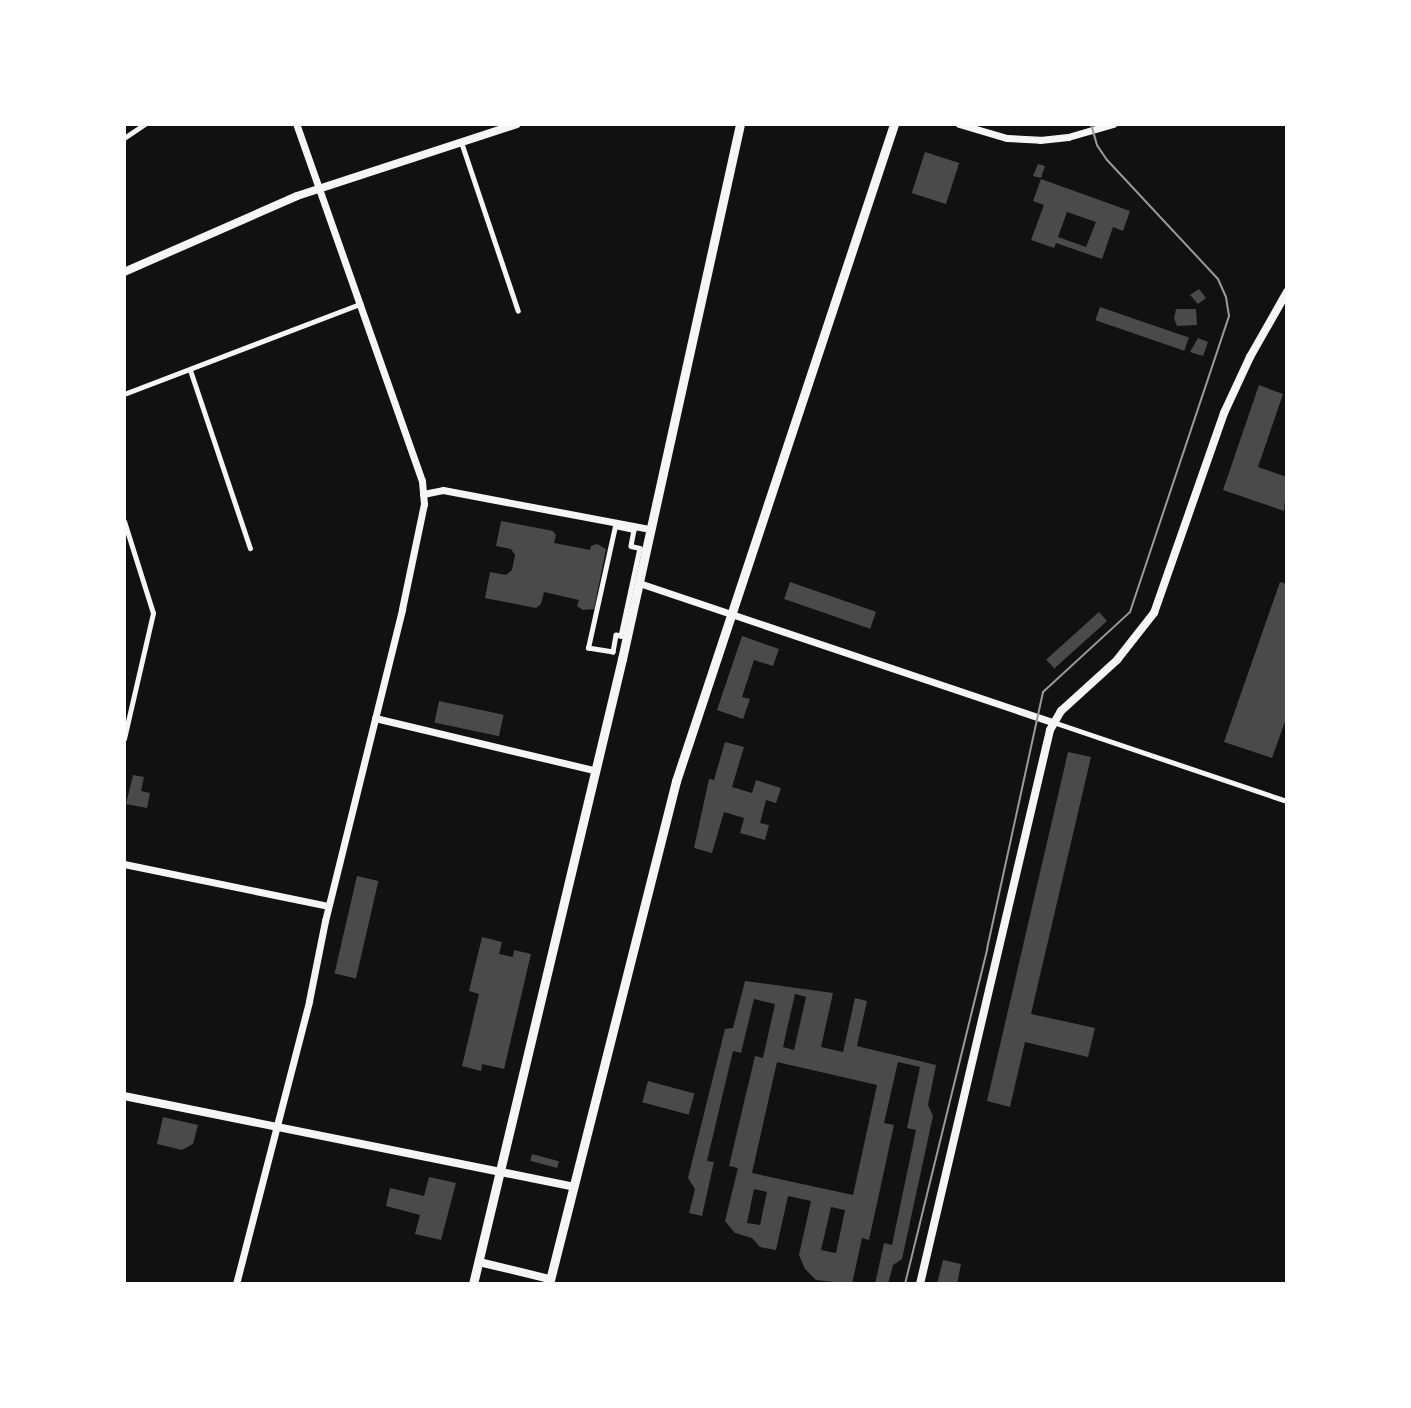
<!DOCTYPE html>
<html>
<head>
<meta charset="utf-8">
<style>
  body { margin:0 }
  #map { position:relative; width:1411px; height:1408px; overflow:hidden; background:#111; font-family:"Open Sans",sans-serif }
  div>[style] { position:absolute }
  .building>* { inset:0; background:#4a4a4a; transform-origin:0 0 }
  .pedestrian>* { height:4.5px; margin:-2.25px; padding:0 2.25px; transform-origin:2.25px; border-radius:2.25px; background:#f5f5f5 }
  .minor>* { height:5px; margin:-2.5px; padding:0 2.5px; transform-origin:2.5px; border-radius:2.5px; background:#f5f5f5 }
  .tertiary>* { height:7px; margin:-3.5px; padding:0 3.5px; transform-origin:3.5px; border-radius:3.5px; background:#f5f5f5 }
  .secondary>* { height:8px; margin:-4px; padding:0 4px; transform-origin:4px; border-radius:4px; background:#f5f5f5 }
  .primary>* { height:9px; margin:-4.5px; padding:0 4.5px; transform-origin:4.5px; border-radius:4.5px; background:#f5f5f5 }
  .tram>* { height:2px; margin:-1px; padding:0 1px; transform-origin:1px; border-radius:1px; background:#9a9a9a }
  span { translate:-50% -50%; white-space:nowrap; text-align:center; line-height:1.15; -webkit-text-stroke:7px #fff; paint-order:stroke }
  .frame { position:absolute; inset:0; border:126px solid #fff; pointer-events:none }
</style>
</head>
<body>
<div id="map">
  <div class="building">
    <i style="left:925px;top:152px;width:36px;height:43px;rotate:18deg"></i>
    <i style="clip-path:polygon(1038px 164px,1045px 166px,1041px 178px,1033px 176px)"></i>
    <i style="clip-path:polygon(evenodd,1041px 179px,1130px 211px,1123px 231px,1113px 227px,1102px 259px,1056px 243px,1054px 248px,1031px 240px,1044px 205px,1033px 201px,1041px 179px,1067px 212px,1096px 222px,1086px 247px,1058px 237px,1067px 212px)"></i>
    <i style="clip-path:polygon(1199px 289px,1206px 298px,1198px 304px,1190px 295px)"></i>
    <i style="left:1100px;top:307px;width:94px;height:14px;rotate:19deg"></i>
    <i style="clip-path:polygon(1176px 309px,1196px 309px,1197px 325px,1177px 326px,1174px 318px)"></i>
    <i style="clip-path:polygon(1198px 338px,1208px 342px,1203px 356px,1190px 352px)"></i>
    <i style="clip-path:polygon(1259px 385px,1283px 394px,1258px 467px,1287px 477px,1284px 511px,1223px 490px)"></i>
    <i style="clip-path:polygon(501px 521px,553px 531px,556px 535px,554px 543px,590px 550px,591px 546px,597px 544px,606px 549px,594px 609px,583px 610px,577px 606px,579px 600px,544px 592px,541px 604px,536px 608px,485px 598px,490px 572px,506px 575px,512px 570px,515px 555px,511px 549px,496px 546px)"></i>
    <i style="left:790px;top:582px;width:91px;height:18px;rotate:19deg"></i>
    <i style="clip-path:polygon(1280px 582px,1287px 584px,1287px 716px,1272px 758px,1224px 742px)"></i>
    <i style="left:1099px;top:612px;width:12px;height:71px;rotate:48deg"></i>
    <i style="clip-path:polygon(742px 636px,779px 649px,773px 666px,754px 660px,742px 697px,750px 699px,743px 719px,717px 710px)"></i>
    <i style="left:439px;top:701px;width:66px;height:22px;rotate:12deg"></i>
    <i style="clip-path:polygon(725px 742px,744px 747px,732px 787px,752px 793px,756px 780px,781px 788px,776px 803px,766px 800px,760px 823px,769px 825px,765px 840px,740px 833px,744px 818px,724px 812px,712px 853px,694px 848px,709px 779px,714px 780px)"></i>
    <i style="clip-path:polygon(1068px 752px,1091px 757px,1031px 1014px,1095px 1028px,1088px 1057px,1025px 1042px,1010px 1107px,987px 1101px)"></i>
    <i style="clip-path:polygon(133px 775px,144px 777px,141px 791px,150px 793px,147px 808px,126px 804px)"></i>
    <i style="left:357px;top:876px;width:22px;height:100px;rotate:13deg"></i>
    <i style="clip-path:polygon(482px 937px,502px 942px,499px 954px,513px 957px,514px 950px,531px 954px,504px 1069px,482px 1064px,481px 1071px,462px 1066px,479px 994px,469px 991px)"></i>
    <i style="clip-path:polygon(evenodd,745px 981px,833px 993px,821px 1047px,843px 1052px,855px 998px,867px 1001px,857px 1046px,936px 1065px,928px 1105px,933px 1116px,902px 1259px,893px 1265px,888px 1284px,875px 1284px,884px 1243px,892px 1245px,916px 1130px,907px 1128px,920px 1067px,898px 1062px,884px 1123px,894px 1125px,869px 1240px,862px 1238px,852px 1284px,816px 1280px,805px 1269px,799px 1255px,811px 1201px,788px 1196px,776px 1250px,760px 1247px,752px 1238px,735px 1233px,725px 1221px,738px 1168px,729px 1166px,755px 1056px,763px 1058px,775px 1004px,754px 999px,741px 1053px,733px 1051px,707px 1161px,714px 1162px,702px 1216px,689px 1213px,695px 1189px,688px 1178px,725px 1029px,733px 1028px,745px 981px,795px 994px,806px 997px,794px 1050px,783px 1047px,795px 994px,745px 981px,777px 1062px,877px 1085px,853px 1195px,752px 1173px,777px 1062px,745px 981px,754px 1189px,767px 1192px,760px 1225px,747px 1223px,754px 1189px,745px 981px,831px 1207px,845px 1210px,836px 1253px,821px 1250px,831px 1207px)"></i>
    <i style="left:648px;top:1081px;width:48px;height:22px;rotate:15deg"></i>
    <i style="clip-path:polygon(163px 1117px,198px 1125px,193px 1144px,182px 1150px,157px 1144px)"></i>
    <i style="left:532px;top:1154px;width:28px;height:7px;rotate:15deg"></i>
    <i style="clip-path:polygon(429px 1177px,456px 1183px,441px 1240px,415px 1234px,420px 1215px,386px 1206px,390px 1188px,424px 1196px)"></i>
    <i style="clip-path:polygon(943px 1260px,961px 1264px,957px 1284px,937px 1284px)"></i>
  </div>
  <div class="pedestrian">
    <i style="left:615px;top:526px;width:19px;rotate:12deg"></i>
    <i style="left:634px;top:530px;width:16px;rotate:101deg"></i>
    <i style="left:631px;top:546px;width:9px;rotate:13deg"></i>
    <i style="left:640px;top:548px;width:90px;rotate:102.2deg"></i>
    <i style="left:621px;top:636px;width:5px;rotate:-169deg"></i>
    <i style="left:616px;top:635px;width:17px;rotate:100deg"></i>
    <i style="left:613px;top:652px;width:25px;rotate:-171deg"></i>
    <i style="left:588px;top:648px;width:125px;rotate:-77.5deg"></i>
  </div>
  <div class="minor">
    <i style="left:124px;top:138px;width:25px;rotate:-34deg"></i>
    <i style="left:461px;top:142px;width:178px;rotate:71.4deg"></i>
    <i style="left:190px;top:370px;width:188px;rotate:71.4deg"></i>
    <i style="left:124px;top:394px;width:253px;rotate:-20.9deg"></i>
    <i style="left:124px;top:521px;width:96px;rotate:72.5deg"></i>
    <i style="left:153px;top:613px;width:129px;rotate:103deg"></i>
    <i style="left:1053px;top:722px;width:247px;rotate:18.7deg"></i>
  </div>
  <div class="tertiary">
    <i style="left:959px;top:124px;width:50px;rotate:16.3deg"></i>
    <i style="left:1007px;top:138px;width:33px;rotate:3deg"></i>
    <i style="left:1040px;top:140px;width:28px;rotate:-6deg"></i>
    <i style="left:1068px;top:137px;width:47px;rotate:-16.1deg"></i>
    <i style="left:423px;top:494px;width:20px;rotate:-11deg"></i>
    <i style="left:443px;top:490px;width:211px;rotate:10.7deg"></i>
    <i style="left:639px;top:583px;width:437px;rotate:18.6deg"></i>
    <i style="left:375px;top:718px;width:225px;rotate:13.4deg"></i>
    <i style="left:124px;top:864px;width:208px;rotate:11.6deg"></i>
    <i style="left:236px;top:1284px;width:292px;rotate:-75.5deg"></i>
    <i style="left:309px;top:1001px;width:82px;rotate:-78.7deg"></i>
    <i style="left:325px;top:921px;width:321px;rotate:-76.1deg"></i>
    <i style="left:402px;top:609px;width:107px;rotate:-78.2deg"></i>
    <i style="left:424px;top:504px;width:23px;rotate:-95deg"></i>
    <i style="left:422px;top:481px;width:379px;rotate:-109.4deg"></i>
  </div>
  <div class="secondary">
    <i style="left:124px;top:272px;width:189px;rotate:-23.7deg"></i>
    <i style="left:297px;top:196px;width:231px;rotate:-18.1deg"></i>
    <i style="left:124px;top:1096px;width:457px;rotate:11.4deg"></i>
    <i style="left:479px;top:1262px;width:73px;rotate:13.5deg"></i>
    <i style="left:920px;top:1284px;width:569px;rotate:-76.79deg"></i>
    <i style="left:1050px;top:730px;width:22px;rotate:-60deg"></i>
    <i style="left:1061px;top:711px;width:76px;rotate:-42.3deg"></i>
    <i style="left:1117px;top:660px;width:60px;rotate:-51.8deg"></i>
    <i style="left:1154px;top:613px;width:212px;rotate:-70.7deg"></i>
    <i style="left:1224px;top:413px;width:62px;rotate:-65.1deg"></i>
    <i style="left:1250px;top:357px;width:75px;rotate:-60.4deg"></i>
  </div>
  <div class="primary">
    <i style="left:473px;top:1284px;width:643px;rotate:-76.59deg"></i>
    <i style="left:622px;top:659px;width:548px;rotate:-77.56deg"></i>
    <i style="left:549px;top:1284px;width:519px;rotate:-75.83deg"></i>
    <i style="left:676px;top:781px;width:692px;rotate:-71.64deg"></i>
  </div>
  <div class="tram">
    <i style="left:905px;top:1284px;width:345px;rotate:-76.2deg"></i>
    <i style="left:987px;top:949px;width:263px;rotate:-77.7deg"></i>
    <i style="left:1043px;top:692px;width:118px;rotate:-42.6deg"></i>
    <i style="left:1130px;top:612px;width:312px;rotate:-71.5deg"></i>
    <i style="left:1229px;top:316px;width:19px;rotate:-99deg"></i>
    <i style="left:1226px;top:297px;width:20px;rotate:-114deg"></i>
    <i style="left:1218px;top:279px;width:163px;rotate:-133deg"></i>
    <i style="left:1107px;top:160px;width:18px;rotate:-124deg"></i>
    <i style="left:1097px;top:145px;width:22px;rotate:-106deg"></i>
  </div>
  <div class="frame"></div>
</div>
</body>
</html>
